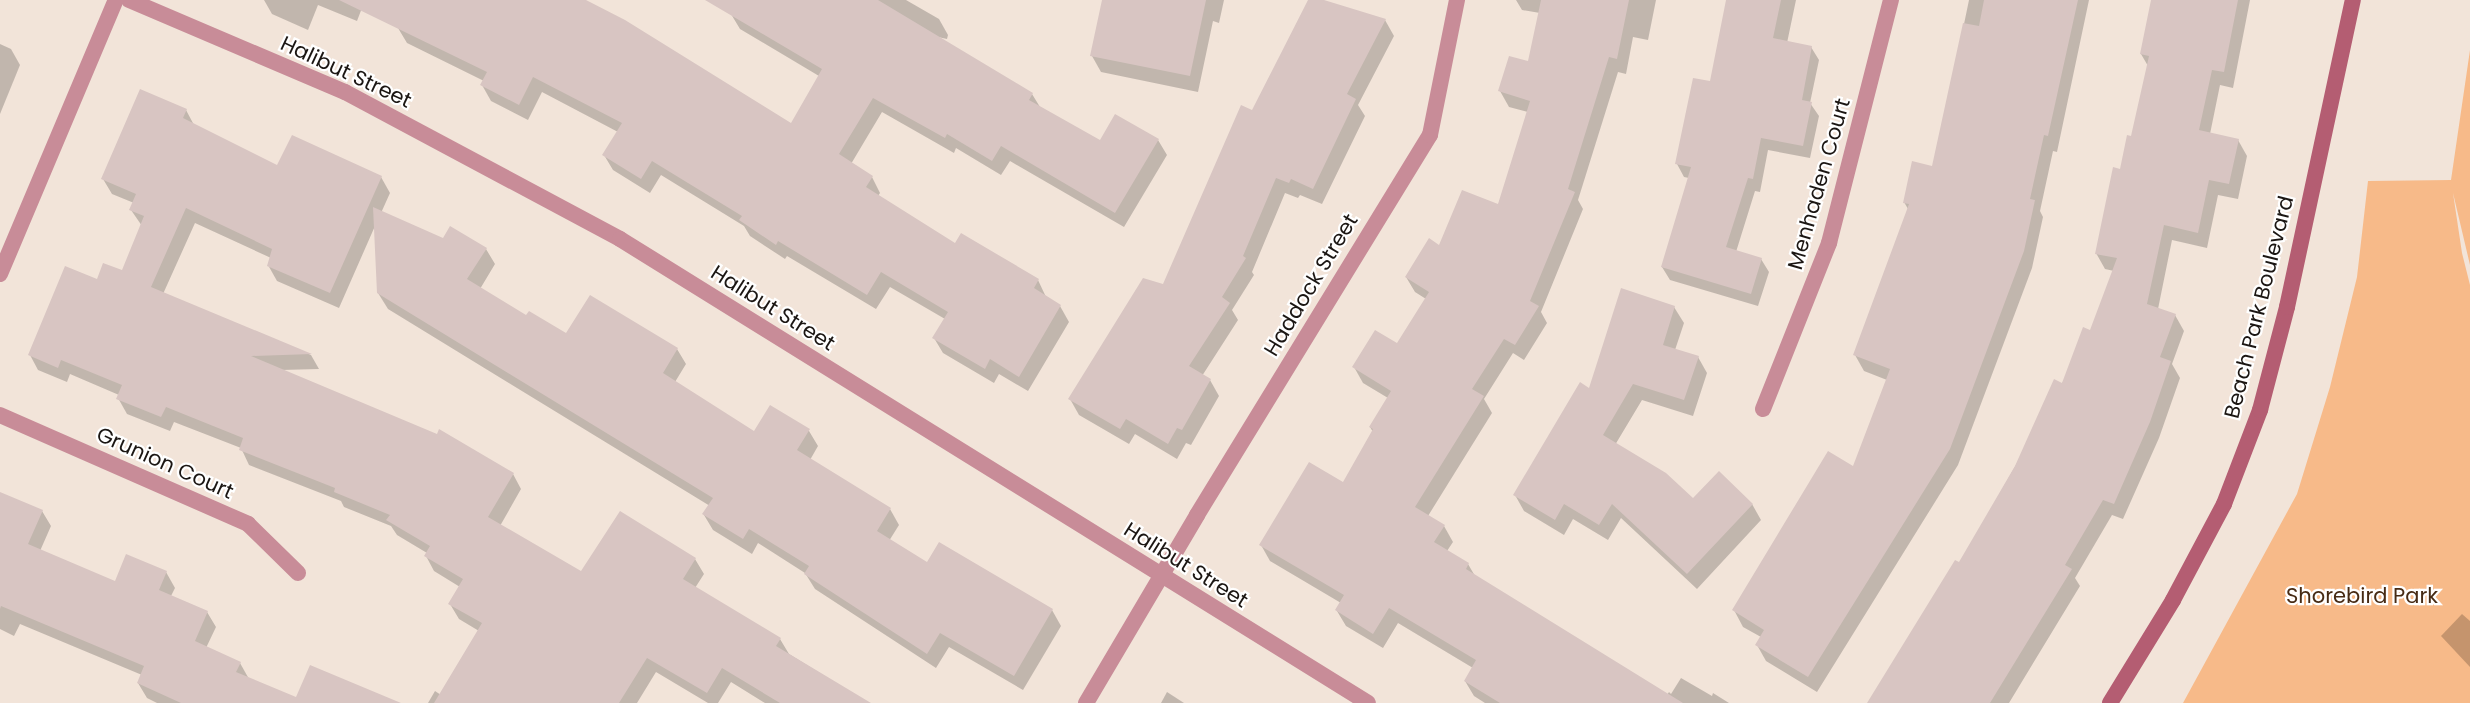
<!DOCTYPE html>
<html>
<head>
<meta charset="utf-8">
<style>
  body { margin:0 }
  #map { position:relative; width:2470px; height:703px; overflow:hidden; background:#f2e4d9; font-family:Poppins,sans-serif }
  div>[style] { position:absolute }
  .green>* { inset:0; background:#f7ba89 }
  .shadow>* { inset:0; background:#0003 }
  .building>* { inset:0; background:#d8c5c2 }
  .minor>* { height:16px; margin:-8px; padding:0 8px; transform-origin:8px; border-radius:8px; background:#c88c98 }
  .secondary>* { height:16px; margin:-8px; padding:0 8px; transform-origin:8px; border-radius:8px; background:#b45d72 }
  span { translate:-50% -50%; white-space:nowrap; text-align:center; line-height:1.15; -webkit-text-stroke:4.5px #fff; paint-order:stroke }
  .street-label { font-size:21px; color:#1b1613 }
  .park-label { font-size:21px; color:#472b14 }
</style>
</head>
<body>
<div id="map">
  <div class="green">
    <i style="clip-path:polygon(2470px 50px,2470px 265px,2453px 193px,2462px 253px,2470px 285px,2470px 703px,2183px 703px,2297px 494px,2330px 387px,2357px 277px,2368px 181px,2451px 180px)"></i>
  </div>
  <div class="shadow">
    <i style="clip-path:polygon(264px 0,365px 0,357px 21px,318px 5px,308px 30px,272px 14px)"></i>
    <i style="clip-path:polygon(412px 0,583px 0,792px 125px,819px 76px,740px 29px,731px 14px,739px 0,906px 0,939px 19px,948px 35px,947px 39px,938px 37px,1032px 94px,1040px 107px,1100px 142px,1158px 140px,1167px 155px,1124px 227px,1010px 161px,1001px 175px,956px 148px,954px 153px,882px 112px,851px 164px,872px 177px,880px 193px,878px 196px,956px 246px,1038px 280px,1046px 297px,1060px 306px,1069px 322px,1028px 391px,999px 374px,994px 383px,943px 353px,934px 338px,945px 319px,890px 287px,876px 309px,787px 256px,785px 259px,750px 236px,744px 226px,661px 175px,650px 193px,613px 170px,604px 155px,618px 132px,542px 92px,528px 120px,491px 101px,482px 85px,484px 81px,407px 43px,398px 28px)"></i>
    <i style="clip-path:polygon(1104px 0,1224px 0,1219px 23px,1213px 21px,1198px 92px,1101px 72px,1092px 56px)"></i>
    <i style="clip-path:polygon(1309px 0,1319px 0,1385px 20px,1394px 36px,1358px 105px,1365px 116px,1322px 204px,1300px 195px,1298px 198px,1285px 193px,1252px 272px,1254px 275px,1232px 310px,1238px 320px,1202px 376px,1210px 380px,1219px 396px,1191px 445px,1186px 443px,1177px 459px,1135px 434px,1129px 444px,1079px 415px,1070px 399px,1164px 286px)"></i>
    <i style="clip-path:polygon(1516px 0,1656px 0,1648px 40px,1633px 37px,1626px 74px,1618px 72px,1578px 200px,1583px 209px,1541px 312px,1547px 323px,1524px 360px,1513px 353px,1484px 399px,1492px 413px,1428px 516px,1444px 526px,1453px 542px,1447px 551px,1468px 564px,1475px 576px,1667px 695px,1669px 692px,1671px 694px,1681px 678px,1712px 696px,1713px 693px,1729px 703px,1485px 703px,1474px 696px,1465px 681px,1473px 668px,1398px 623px,1383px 648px,1346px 626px,1337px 611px,1341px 603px,1270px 561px,1261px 545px,1344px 484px,1373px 432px,1370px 427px,1388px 398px,1363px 383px,1354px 367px,1398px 345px,1426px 299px,1415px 292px,1406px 277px,1440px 247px,1498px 206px,1528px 112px,1509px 107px,1500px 91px,1529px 63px,1540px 13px,1522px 10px)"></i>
    <i style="clip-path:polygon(1728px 0,1796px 0,1787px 43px,1811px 47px,1819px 60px,1810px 103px,1819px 116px,1810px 158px,1768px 150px,1760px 192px,1755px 191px,1736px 252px,1761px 259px,1769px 272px,1758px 306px,1670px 280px,1662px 267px,1689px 178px,1684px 177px,1677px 164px,1711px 83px)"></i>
    <i style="clip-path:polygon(1969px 0,2089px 0,2057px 152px,2053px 151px,2040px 211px,2043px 217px,2032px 268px,1958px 465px,1817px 692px,1766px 661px,1757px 645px,1761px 637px,1743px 627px,1734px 610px,1854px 469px,1887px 380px,1864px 371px,1855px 355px,1908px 209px,1904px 202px,1934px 168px)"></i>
    <i style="clip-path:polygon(2153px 0,2250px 0,2233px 88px,2220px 85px,2210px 134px,2238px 140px,2247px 156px,2238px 199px,2218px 195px,2207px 248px,2172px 240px,2158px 309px,2175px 315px,2184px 331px,2172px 364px,2180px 378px,2159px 438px,2123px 519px,2112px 515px,2075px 578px,2080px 586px,2009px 703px,1869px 703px,1960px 564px,2091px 332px,2114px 271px,2105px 269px,2096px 253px,2133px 138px,2148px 66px,2141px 54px)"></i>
    <i style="clip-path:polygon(0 44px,11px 49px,20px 65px,0 114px)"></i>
    <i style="clip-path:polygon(186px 110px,194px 125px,278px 167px,381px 177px,390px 193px,381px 213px,443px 240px,486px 249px,495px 264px,480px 289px,527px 317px,567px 335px,677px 349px,686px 364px,675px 382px,754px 433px,809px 431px,818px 446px,810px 460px,890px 509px,899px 525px,889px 541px,927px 564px,1052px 610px,1061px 626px,1023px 690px,949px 647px,936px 668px,815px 589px,805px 573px,758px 543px,752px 554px,713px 530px,704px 515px,710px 506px,388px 309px,378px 293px,375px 226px,339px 308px,277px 281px,268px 265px,271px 258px,195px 223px,163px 294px,311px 355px,319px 369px,281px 370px,513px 474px,521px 489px,500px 526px,581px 573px,695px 559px,704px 574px,695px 588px,780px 639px,789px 654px,868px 703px,765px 703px,731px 682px,718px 703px,708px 703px,656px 672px,637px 703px,428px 703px,435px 691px,441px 695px,479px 631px,459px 619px,450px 604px,460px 587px,434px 571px,426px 556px,427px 553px,397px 535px,391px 526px,344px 507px,341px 501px,249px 465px,241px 448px,174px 422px,170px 431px,127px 414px,118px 398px,119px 395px,70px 374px,67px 382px,38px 370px,30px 355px,97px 281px,122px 272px,142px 226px,131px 210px,134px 203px,112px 194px,103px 179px)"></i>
    <i style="clip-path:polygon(1674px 307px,1684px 323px,1675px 350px,1698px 357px,1707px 373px,1693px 416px,1642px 400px,1615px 445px,1693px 500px,1752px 504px,1761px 520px,1697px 589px,1621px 518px,1608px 540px,1573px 519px,1564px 535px,1524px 511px,1515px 495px,1590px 390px)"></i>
    <i style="clip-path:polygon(0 497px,42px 511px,51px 526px,40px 551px,116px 583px,166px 572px,175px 588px,171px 596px,207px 612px,216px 627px,206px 648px,240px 663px,249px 679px,297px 699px,395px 703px,157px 703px,147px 698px,138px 683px,142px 675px,20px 624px,14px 636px,0 629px)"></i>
    <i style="clip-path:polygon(2462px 614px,2470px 621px,2470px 667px,2441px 636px)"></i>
    <i style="clip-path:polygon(1167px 692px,1184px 703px,1161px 703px)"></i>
  </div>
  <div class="building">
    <i style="clip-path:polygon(339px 0,586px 0,625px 20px,791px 123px,822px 69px,705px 0,878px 0,1033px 93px,1029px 100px,1100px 140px,1115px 114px,1159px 139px,1115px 213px,1001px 146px,992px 161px,947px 134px,945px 138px,873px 98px,839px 154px,873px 176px,866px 187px,955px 243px,961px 233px,1039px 279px,1034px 288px,1061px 305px,1019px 377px,990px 359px,985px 369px,932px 338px,948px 312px,881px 272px,867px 295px,778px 241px,776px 245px,739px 220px,742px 216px,652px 161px,641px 179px,602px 155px,622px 123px,533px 77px,519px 105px,480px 85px,487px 72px)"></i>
    <i style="clip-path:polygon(1102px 0,1206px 0,1190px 76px,1090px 56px)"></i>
    <i style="clip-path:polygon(1308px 0,1324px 0,1386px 19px,1347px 94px,1356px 99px,1313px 189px,1291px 179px,1289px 183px,1276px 178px,1243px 256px,1246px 258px,1222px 297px,1230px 303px,1189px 366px,1211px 379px,1182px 430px,1177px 428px,1168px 444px,1126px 419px,1120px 429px,1068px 399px,1143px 278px,1163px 284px,1241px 105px,1252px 110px)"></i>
    <i style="clip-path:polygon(1541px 0,1629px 0,1617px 59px,1609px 57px,1568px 189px,1575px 192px,1530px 301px,1539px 306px,1515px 345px,1504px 339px,1472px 389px,1484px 396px,1415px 507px,1445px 525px,1434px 542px,1469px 563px,1466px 569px,1683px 703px,1500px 703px,1464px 681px,1476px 660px,1389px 608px,1373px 634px,1335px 610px,1344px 595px,1259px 545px,1309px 462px,1343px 482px,1373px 429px,1369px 427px,1391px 391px,1352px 367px,1375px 330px,1397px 343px,1429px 292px,1405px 277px,1429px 238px,1439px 245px,1462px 190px,1498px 204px,1530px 101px,1498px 91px,1509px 56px,1528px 61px)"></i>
    <i style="clip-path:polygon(1726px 0,1781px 0,1773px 38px,1812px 46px,1802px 100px,1812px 102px,1803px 146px,1761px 138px,1753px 179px,1748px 178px,1726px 247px,1762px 258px,1751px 294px,1661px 267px,1691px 167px,1675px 164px,1693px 78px,1710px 81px)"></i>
    <i style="clip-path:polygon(1984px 0,2078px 0,2048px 136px,2044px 135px,2030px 199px,2035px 200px,2024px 251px,1950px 449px,1808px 677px,1755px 645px,1764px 630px,1732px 610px,1828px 451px,1853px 466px,1890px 369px,1853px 355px,1909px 204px,1903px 203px,1912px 161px,1932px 166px,1963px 23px,1979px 26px)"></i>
    <i style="clip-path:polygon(2151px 0,2238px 0,2224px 72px,2212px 70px,2199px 130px,2239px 139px,2229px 184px,2209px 180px,2198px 233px,2164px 225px,2147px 304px,2176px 314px,2160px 357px,2171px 361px,2150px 422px,2114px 504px,2103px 500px,2065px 565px,2072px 569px,1990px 703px,1867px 703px,1955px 560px,1959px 562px,2015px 466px,2054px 379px,2062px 383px,2083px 327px,2090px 330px,2117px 258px,2095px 254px,2113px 167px,2120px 169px,2127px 135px,2131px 136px,2149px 56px,2140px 54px)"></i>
    <i style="clip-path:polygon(140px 89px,187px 109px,183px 118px,277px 165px,292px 135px,382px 176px,330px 293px,267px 266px,272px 249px,186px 208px,151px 287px,312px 354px,251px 356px,437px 434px,439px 429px,514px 473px,488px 517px,581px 571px,620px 511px,696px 558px,683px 579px,781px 638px,776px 646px,871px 703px,780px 703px,722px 668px,707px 693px,647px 658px,619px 703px,434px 703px,482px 623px,448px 604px,463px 579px,424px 556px,430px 546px,386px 520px,390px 515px,334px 492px,335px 488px,239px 450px,243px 438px,166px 407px,161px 417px,116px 399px,122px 385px,61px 360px,58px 368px,28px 355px,65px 266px,97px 279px,103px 263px,122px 270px,144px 216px,129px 210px,136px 194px,101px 179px)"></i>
    <i style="clip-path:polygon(373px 207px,443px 238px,450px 226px,487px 248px,467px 279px,526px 315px,529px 311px,566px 333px,590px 295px,678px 348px,663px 373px,754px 431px,770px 405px,810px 429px,797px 450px,891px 508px,877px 531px,927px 562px,939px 542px,1053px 609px,1014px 676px,940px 633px,927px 654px,804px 574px,809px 566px,749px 529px,743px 539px,702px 514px,713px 498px,377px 293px)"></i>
    <i style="clip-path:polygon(1621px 288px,1675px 306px,1663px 345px,1699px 356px,1684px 400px,1633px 384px,1603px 435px,1666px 473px,1693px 498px,1719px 471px,1753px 504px,1687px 574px,1612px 504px,1599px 525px,1564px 504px,1555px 520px,1513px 495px,1580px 382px,1589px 388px)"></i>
    <i style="clip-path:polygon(0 492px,43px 510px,28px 544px,115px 581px,126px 554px,167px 571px,159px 590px,208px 611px,195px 641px,241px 662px,236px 672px,296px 697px,310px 665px,401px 703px,181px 703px,137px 683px,144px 666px,1px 606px,0 609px)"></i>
  </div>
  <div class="minor">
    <i style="left:129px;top:0;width:235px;rotate:23.1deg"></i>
    <i style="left:345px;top:92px;width:312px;rotate:28.1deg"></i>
    <i style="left:620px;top:239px;width:880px;rotate:31.81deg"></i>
    <i style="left:0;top:274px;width:298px;rotate:-67.1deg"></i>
    <i style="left:1763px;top:409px;width:179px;rotate:-68.3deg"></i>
    <i style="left:1829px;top:243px;width:251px;rotate:-75.7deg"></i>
    <i style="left:0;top:415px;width:271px;rotate:23.7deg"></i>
    <i style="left:248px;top:524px;width:70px;rotate:44.4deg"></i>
    <i style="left:1086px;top:703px;width:218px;rotate:-59.4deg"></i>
    <i style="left:1197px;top:515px;width:446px;rotate:-58.5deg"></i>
    <i style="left:1430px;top:135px;width:138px;rotate:-78.7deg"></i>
  </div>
  <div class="secondary">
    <i style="left:2110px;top:703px;width:121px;rotate:-58.5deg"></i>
    <i style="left:2173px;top:600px;width:109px;rotate:-62deg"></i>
    <i style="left:2224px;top:504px;width:101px;rotate:-69deg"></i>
    <i style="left:2260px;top:410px;width:106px;rotate:-75.3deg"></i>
    <i style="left:2287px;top:307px;width:314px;rotate:-77.9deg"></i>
  </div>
  <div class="street-label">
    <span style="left:346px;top:72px;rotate:25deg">Halibut Street</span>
    <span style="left:1819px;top:184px;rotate:-74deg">Menhaden Court</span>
    <span style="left:1311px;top:285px;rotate:-59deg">Haddock Street</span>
    <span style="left:2259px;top:307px;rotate:-76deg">Beach Park Boulevard</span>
    <span style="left:773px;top:308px;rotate:32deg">Halibut Street</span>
    <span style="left:165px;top:463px;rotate:24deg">Grunion Court</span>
    <span style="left:1186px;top:565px;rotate:32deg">Halibut Street</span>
  </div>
  <div class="park-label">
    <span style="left:2362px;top:596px">Shorebird Park</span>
  </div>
</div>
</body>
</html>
